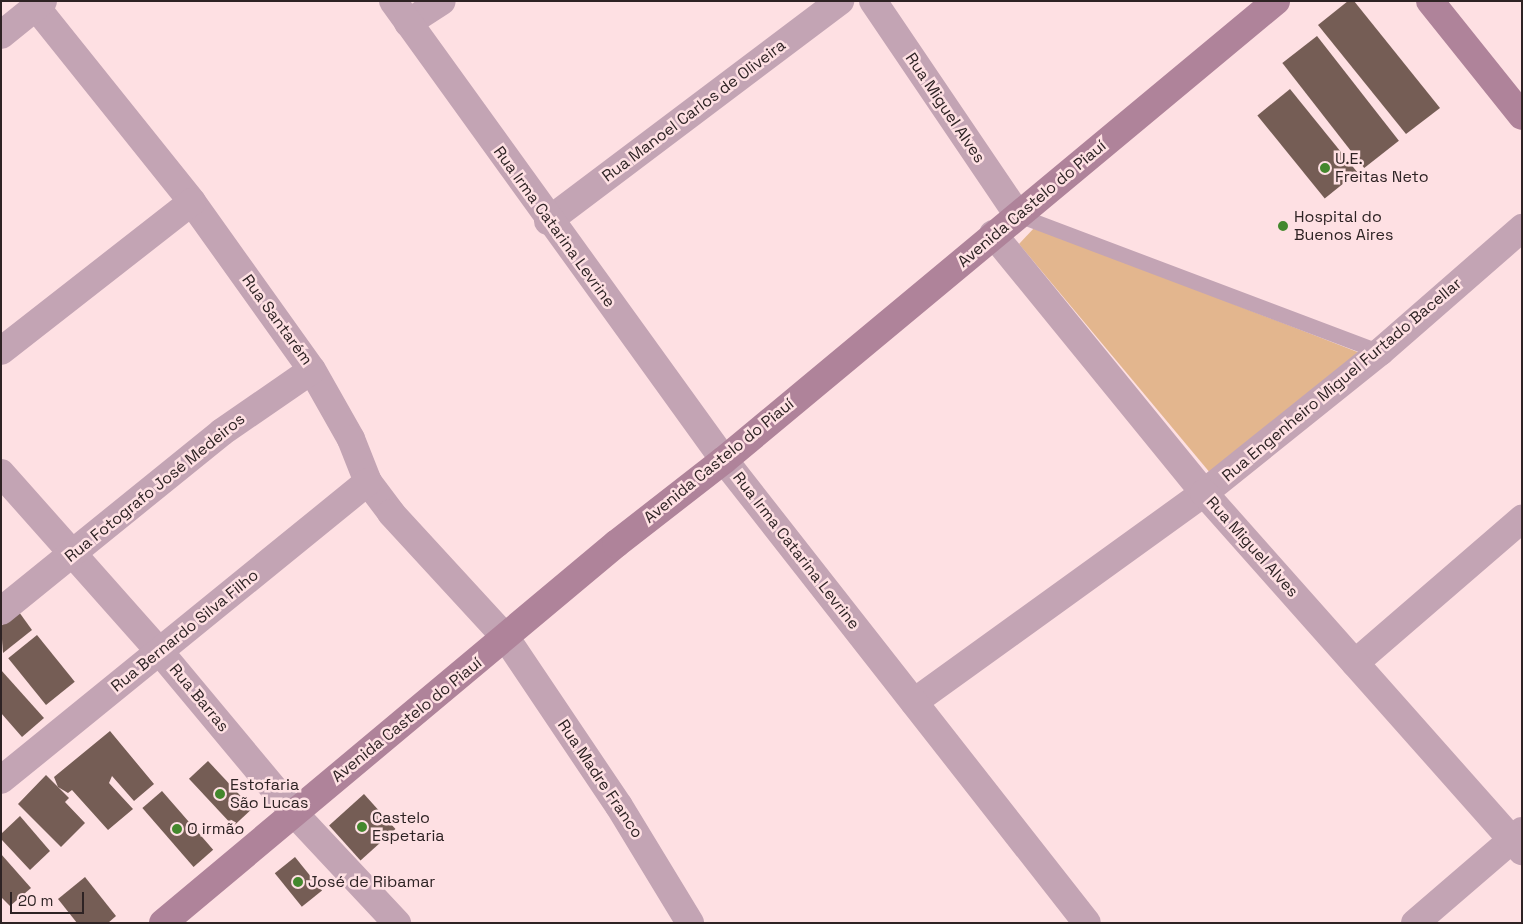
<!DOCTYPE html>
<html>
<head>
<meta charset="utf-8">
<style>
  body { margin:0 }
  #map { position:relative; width:1523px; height:924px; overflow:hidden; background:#fee0e3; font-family:"Space Grotesk",sans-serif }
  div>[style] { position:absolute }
  .green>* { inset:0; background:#e3b68e }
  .building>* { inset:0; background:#755d55; transform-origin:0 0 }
  .service>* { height:15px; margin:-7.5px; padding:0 7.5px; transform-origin:7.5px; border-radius:7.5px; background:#c3a4b4 }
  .minor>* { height:28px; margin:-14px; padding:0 14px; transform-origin:14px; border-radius:14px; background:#c3a4b4 }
  .tertiary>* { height:28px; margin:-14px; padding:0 14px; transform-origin:14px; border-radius:14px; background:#c3a4b4 }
  .secondary>* { height:28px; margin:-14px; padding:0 14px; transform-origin:14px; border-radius:14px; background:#af839a }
  .dots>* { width:14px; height:14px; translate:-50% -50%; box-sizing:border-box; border:2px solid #fee0e3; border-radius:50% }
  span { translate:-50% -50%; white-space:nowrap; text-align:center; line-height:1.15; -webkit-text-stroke:5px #fee0e3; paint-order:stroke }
  .street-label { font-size:16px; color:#2e2324 }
  .poi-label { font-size:16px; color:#2e2324 }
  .left { translate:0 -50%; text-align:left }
  .frame { position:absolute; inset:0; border:2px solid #2e2324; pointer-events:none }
  .scale { position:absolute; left:10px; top:892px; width:74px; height:22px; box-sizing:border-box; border:2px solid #2e2324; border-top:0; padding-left:6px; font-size:15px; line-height:18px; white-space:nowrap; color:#2e2324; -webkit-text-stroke:4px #fee0e3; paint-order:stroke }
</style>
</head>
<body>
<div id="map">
  <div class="green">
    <i style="clip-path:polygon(1035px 227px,1360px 353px,1211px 474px,1019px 244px)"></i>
  </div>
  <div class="building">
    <i style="clip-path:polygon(1348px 1px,1354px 1px,1440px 108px,1406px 134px,1318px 25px)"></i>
    <i style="left:1317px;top:36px;width:133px;height:44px;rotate:52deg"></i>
    <i style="left:1290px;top:89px;width:107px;height:42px;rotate:51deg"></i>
    <i style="clip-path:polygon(19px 612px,32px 630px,3px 653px,1px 626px)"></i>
    <i style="left:37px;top:635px;width:60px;height:37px;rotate:51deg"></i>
    <i style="clip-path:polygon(1px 670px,44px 718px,22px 737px,1px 713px)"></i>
    <i style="clip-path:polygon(110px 731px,154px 784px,134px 801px,112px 776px,109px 783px,133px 809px,108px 830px,72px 790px,68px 793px,58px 787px,54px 777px)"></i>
    <i style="left:208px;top:761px;width:65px;height:26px;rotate:47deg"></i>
    <i style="clip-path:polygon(46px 775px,69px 798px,65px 802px,85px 823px,61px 847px,18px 804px)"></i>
    <i style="left:162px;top:791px;width:78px;height:26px;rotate:49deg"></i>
    <i style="left:364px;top:794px;width:47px;height:47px;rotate:48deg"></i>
    <i style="clip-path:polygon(20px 816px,50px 851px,30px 870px,1px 839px,1px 834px)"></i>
    <i style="clip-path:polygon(1px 854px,31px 888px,10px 906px,1px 897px)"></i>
    <i style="left:295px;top:857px;width:43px;height:26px;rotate:51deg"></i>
    <i style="clip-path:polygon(85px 877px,116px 916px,108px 923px,77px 923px,58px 899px)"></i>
  </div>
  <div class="service">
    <i style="left:1018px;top:215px;width:387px;rotate:20.7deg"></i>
  </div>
  <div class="minor">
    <i style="left:873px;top:1px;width:258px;rotate:55.9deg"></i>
    <i style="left:36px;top:7px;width:250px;rotate:51.3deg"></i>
    <i style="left:192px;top:202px;width:206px;rotate:54.5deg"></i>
    <i style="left:312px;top:370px;width:79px;rotate:60.5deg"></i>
    <i style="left:351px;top:439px;width:46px;rotate:68.4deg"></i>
    <i style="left:368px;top:482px;width:39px;rotate:53deg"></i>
    <i style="left:391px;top:513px;width:170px;rotate:47.4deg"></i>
    <i style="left:506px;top:638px;width:202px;rotate:56.1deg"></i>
    <i style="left:619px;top:806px;width:137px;rotate:58.7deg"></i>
    <i style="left:408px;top:23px;width:40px;rotate:-32.9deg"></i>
    <i style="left:1px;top:35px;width:54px;rotate:-39deg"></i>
    <i style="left:548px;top:221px;width:366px;rotate:-37deg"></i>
    <i style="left:1px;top:351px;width:242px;rotate:-38deg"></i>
    <i style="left:1px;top:473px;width:239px;rotate:48.4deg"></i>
    <i style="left:160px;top:652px;width:209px;rotate:50.2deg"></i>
    <i style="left:294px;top:813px;width:151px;rotate:46.9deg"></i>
    <i style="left:1px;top:611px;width:284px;rotate:-39deg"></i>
    <i style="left:222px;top:432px;width:109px;rotate:-34.6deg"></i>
    <i style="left:1355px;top:663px;width:221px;rotate:-40.8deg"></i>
    <i style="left:914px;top:702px;width:357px;rotate:-35.8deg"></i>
    <i style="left:1204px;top:493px;width:226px;rotate:-38.7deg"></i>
    <i style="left:1380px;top:352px;width:189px;rotate:-41.1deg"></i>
    <i style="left:1px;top:780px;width:473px;rotate:-39.1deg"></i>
    <i style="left:1415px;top:923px;width:141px;rotate:-40.7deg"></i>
  </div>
  <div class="tertiary">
    <i style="left:393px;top:1px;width:566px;rotate:54.2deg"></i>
    <i style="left:724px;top:460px;width:588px;rotate:51.9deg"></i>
    <i style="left:993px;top:234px;width:334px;rotate:50.8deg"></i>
    <i style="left:1204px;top:493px;width:479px;rotate:48.4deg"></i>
  </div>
  <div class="secondary">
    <i style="left:1430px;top:1px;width:147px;rotate:51.3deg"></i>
    <i style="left:163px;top:923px;width:591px;rotate:-39.92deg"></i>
    <i style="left:616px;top:544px;width:137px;rotate:-37.9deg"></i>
    <i style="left:724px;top:460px;width:718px;rotate:-39.74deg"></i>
  </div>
  <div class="dots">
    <i style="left:1325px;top:168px;background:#43882d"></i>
    <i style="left:1283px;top:226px;background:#43882d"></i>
    <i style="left:220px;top:794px;background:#43882d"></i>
    <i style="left:362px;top:827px;background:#43882d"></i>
    <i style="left:177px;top:829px;background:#43882d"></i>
    <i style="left:298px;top:882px;background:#43882d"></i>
  </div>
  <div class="street-label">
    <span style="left:945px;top:108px;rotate:56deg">Rua Miguel Alves</span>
    <span style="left:694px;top:111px;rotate:-37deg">Rua Manoel Carlos de Oliveira</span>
    <span style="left:1032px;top:204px;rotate:-40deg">Avenida Castelo do Piauí</span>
    <span style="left:554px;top:227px;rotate:54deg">Rua Irma Catarina Levrine</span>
    <span style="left:277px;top:320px;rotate:54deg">Rua Santarém</span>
    <span style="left:1342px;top:380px;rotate:-40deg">Rua Engenheiro Miguel Furtado Bacellar</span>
    <span style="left:719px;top:461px;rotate:-39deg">Avenida Castelo do Piauí</span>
    <span style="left:155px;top:488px;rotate:-39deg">Rua Fotografo José Medeiros</span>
    <span style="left:1252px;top:547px;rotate:48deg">Rua Miguel Alves</span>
    <span style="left:796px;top:551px;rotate:52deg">Rua Irma Catarina Levrine</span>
    <span style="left:185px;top:631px;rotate:-39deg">Rua Bernardo Silva Filho</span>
    <span style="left:199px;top:698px;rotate:50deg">Rua Barras</span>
    <span style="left:407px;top:720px;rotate:-39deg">Avenida Castelo do Piauí</span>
    <span style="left:600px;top:779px;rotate:56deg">Rua Madre Franco</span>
  </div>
  <div class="poi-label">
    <span class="left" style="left:1335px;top:168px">U.E.<br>Freitas Neto</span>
    <span class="left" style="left:1294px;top:226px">Hospital do<br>Buenos Aires</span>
    <span class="left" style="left:230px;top:794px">Estofaria<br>São Lucas</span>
    <span class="left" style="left:372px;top:827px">Castelo<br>Espetaria</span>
    <span class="left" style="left:187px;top:829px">O irmão</span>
    <span class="left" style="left:308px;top:882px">José de Ribamar</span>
  </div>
  <div class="frame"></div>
  <div class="scale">20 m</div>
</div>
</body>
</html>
